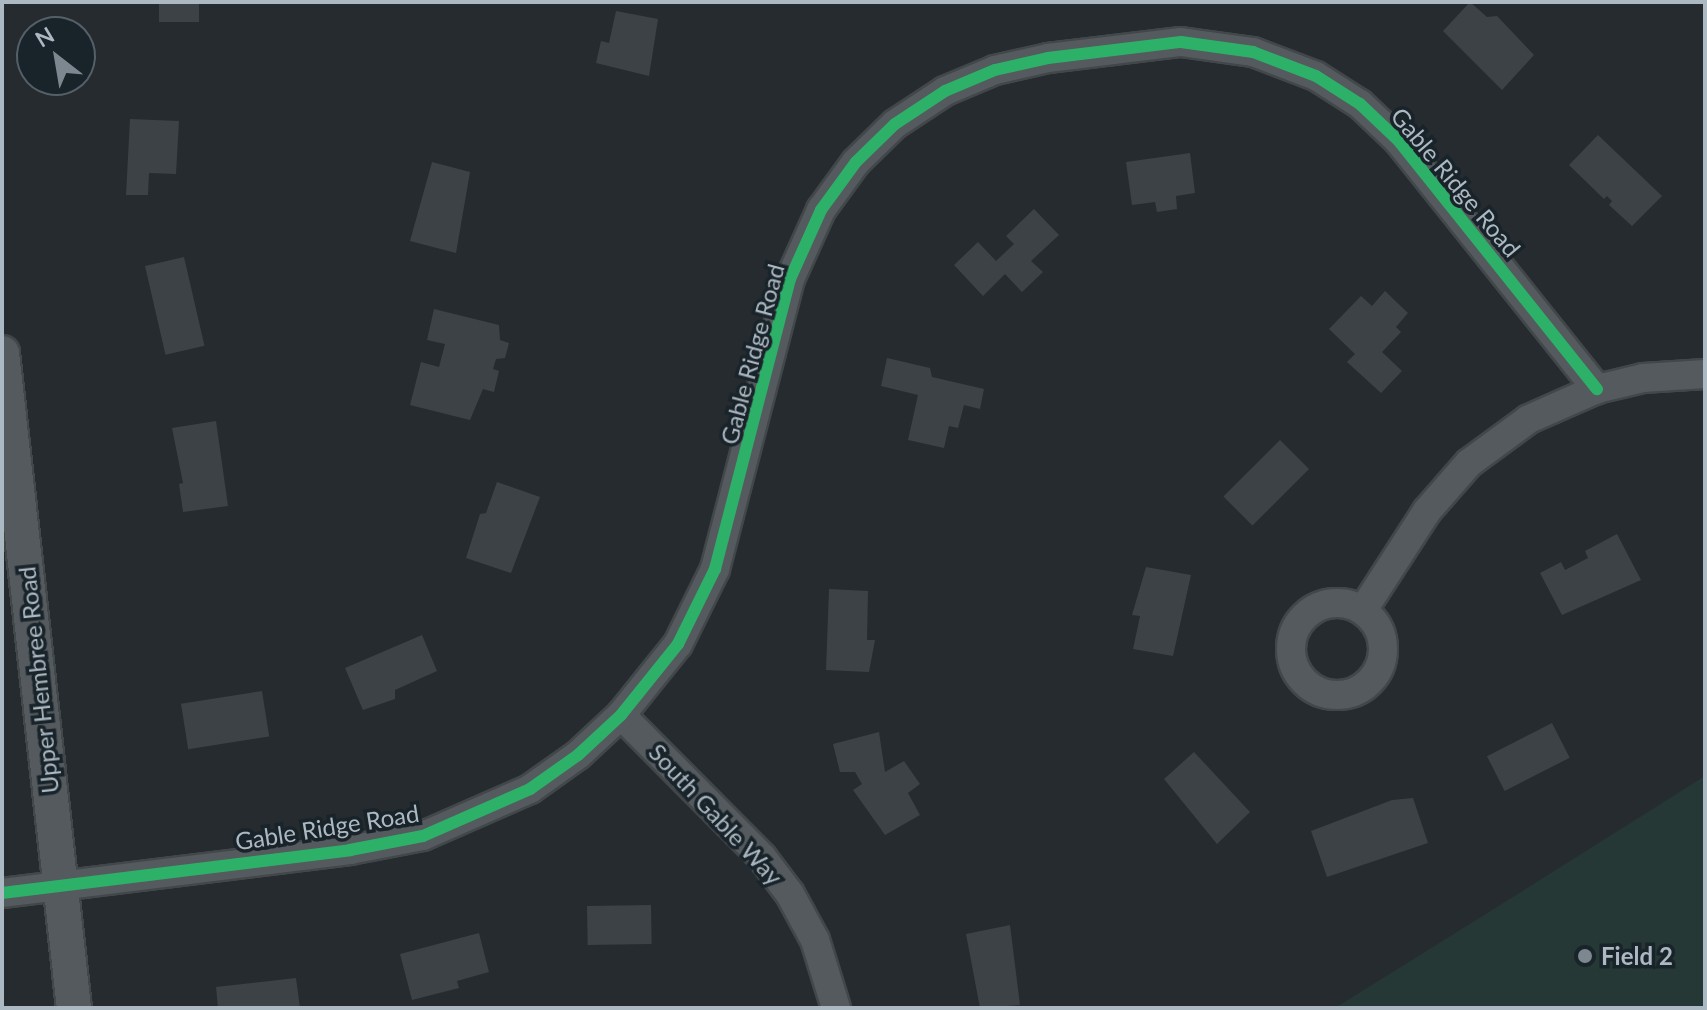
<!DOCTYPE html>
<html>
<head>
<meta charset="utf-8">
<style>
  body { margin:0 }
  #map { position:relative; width:1707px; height:1010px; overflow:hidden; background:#252b2f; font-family:Lato,sans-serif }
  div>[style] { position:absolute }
  .green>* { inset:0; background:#253835 }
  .building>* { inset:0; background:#3d4246; transform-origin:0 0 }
  .roads { filter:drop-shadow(2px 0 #42474a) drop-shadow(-2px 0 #42474a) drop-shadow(0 2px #42474a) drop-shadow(0 -2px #42474a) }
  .minor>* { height:28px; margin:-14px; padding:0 14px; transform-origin:14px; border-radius:14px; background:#545a5e }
  .minor>.ring { margin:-14px; padding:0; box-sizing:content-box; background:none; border:28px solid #545a5e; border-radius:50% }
  .tertiary>* { height:34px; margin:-17px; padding:0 17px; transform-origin:17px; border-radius:17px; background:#545a5e }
  .cycleway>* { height:12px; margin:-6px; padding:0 6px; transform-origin:6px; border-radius:6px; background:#2db169 }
  .dots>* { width:22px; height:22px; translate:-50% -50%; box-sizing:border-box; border:4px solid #19232a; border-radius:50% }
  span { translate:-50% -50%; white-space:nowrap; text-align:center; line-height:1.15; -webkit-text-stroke:7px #19232a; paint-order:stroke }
  .street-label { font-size:24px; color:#adb9c2 }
  .poi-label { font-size:24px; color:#adb9c2; font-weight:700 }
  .left { translate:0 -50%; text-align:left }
  .frame { position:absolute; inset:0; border:4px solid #adb9c2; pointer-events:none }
  .north { position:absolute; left:16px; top:16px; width:80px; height:80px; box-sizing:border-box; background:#19232a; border:2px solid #545f67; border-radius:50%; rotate:329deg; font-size:22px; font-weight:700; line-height:32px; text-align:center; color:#adb9c2 }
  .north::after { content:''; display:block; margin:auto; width:28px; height:36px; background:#7d878f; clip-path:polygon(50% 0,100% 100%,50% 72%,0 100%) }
</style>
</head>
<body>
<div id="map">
  <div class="green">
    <i style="clip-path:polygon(1705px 776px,1705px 1008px,1335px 1008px,1513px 897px)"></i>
  </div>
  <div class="building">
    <i style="left:159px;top:2px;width:40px;height:20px"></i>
    <i style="clip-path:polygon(1470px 2px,1487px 17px,1497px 16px,1534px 55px,1502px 90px,1443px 31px)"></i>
    <i style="clip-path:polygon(616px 11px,658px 19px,649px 76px,596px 63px,601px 41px,609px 43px)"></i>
    <i style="clip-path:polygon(130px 119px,179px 121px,176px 174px,149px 173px,148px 195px,126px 195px)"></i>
    <i style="clip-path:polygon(1598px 135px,1662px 196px,1632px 226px,1609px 205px,1612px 201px,1607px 196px,1604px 199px,1569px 165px)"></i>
    <i style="clip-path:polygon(1190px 153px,1195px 193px,1176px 196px,1177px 209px,1157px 212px,1155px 202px,1132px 205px,1126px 162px)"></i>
    <i style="clip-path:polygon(432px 162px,470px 172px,456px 253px,410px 241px)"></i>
    <i style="clip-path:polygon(1034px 209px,1059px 235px,1031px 261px,1043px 272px,1022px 292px,1005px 274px,983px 296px,954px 265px,978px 242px,996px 261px,1014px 244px,1006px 236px)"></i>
    <i style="left:184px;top:257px;width:91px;height:40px;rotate:77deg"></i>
    <i style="clip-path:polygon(1385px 291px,1408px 313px,1396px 327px,1401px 332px,1382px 352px,1402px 371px,1381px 393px,1347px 362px,1355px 354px,1329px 329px,1361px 296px,1372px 306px)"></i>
    <i style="clip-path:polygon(434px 309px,499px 325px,500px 340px,509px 343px,505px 358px,496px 359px,493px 369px,499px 371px,494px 392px,483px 389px,470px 420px,410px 405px,421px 362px,439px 367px,445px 344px,427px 340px)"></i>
    <i style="clip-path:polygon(887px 358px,930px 368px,932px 377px,984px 389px,980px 409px,964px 405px,958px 428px,949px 426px,944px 448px,908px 440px,918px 395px,881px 386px)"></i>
    <i style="clip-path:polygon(216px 421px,228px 506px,183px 512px,179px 484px,183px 483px,172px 428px)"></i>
    <i style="left:1280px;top:440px;width:41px;height:80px;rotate:45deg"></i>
    <i style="clip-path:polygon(497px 482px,540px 497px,511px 573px,466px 558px,480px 514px,486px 513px)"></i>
    <i style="clip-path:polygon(1617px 534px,1641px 580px,1562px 615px,1540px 573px,1561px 562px,1565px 570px,1588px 558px,1585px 551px)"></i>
    <i style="clip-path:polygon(1146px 567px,1191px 575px,1173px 656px,1133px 649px,1140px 616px,1132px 615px)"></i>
    <i style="clip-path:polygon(829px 589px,868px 591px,867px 640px,875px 640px,869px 672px,826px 670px)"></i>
    <i style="clip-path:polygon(422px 635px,437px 671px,395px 690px,395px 699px,363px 710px,345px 668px)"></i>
    <i style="left:262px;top:691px;width:46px;height:82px;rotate:81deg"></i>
    <i style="left:1552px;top:723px;width:39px;height:73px;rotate:63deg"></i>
    <i style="clip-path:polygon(879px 732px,885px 772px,904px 761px,920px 784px,908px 793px,920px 815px,885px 835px,853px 790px,862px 784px,855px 772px,840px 772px,833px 744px)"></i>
    <i style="clip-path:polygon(1194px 752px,1250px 812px,1217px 844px,1164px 779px)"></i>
    <i style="clip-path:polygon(1413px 798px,1428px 843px,1327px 877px,1311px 831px,1392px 800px)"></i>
    <i style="left:651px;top:905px;width:39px;height:64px;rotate:89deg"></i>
    <i style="clip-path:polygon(1010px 925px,1020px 1005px,980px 1008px,966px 934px)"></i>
    <i style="clip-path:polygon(479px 933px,489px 972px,457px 981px,459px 988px,412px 1000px,400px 954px)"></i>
    <i style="clip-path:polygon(296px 978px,300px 1008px,218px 1008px,216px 987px)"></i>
  </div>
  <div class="roads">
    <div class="minor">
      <i class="ring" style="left:1291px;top:603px;width:64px;height:64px"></i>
      <i style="left:1363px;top:610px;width:118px;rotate:-57.1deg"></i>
      <i style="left:1427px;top:511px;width:64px;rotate:-48.8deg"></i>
      <i style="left:1469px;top:463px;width:74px;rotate:-36.3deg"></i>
      <i style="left:1529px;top:419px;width:74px;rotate:-23.8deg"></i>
      <i style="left:1597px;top:389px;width:47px;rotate:-13.4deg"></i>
      <i style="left:1643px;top:378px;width:62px;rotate:-3.7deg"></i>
      <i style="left:621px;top:715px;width:200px;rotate:45.2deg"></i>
      <i style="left:762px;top:857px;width:46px;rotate:52.9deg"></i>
      <i style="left:790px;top:894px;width:52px;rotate:61.5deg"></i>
      <i style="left:815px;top:940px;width:71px;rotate:72.8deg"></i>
      <i style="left:2px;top:893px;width:351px;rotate:-7deg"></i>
      <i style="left:350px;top:850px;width:74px;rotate:-10.9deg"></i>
      <i style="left:423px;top:836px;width:117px;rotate:-23.7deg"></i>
      <i style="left:530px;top:789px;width:59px;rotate:-35.3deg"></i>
      <i style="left:578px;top:755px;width:59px;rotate:-42.9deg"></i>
      <i style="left:621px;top:715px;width:91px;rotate:-51.2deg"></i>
      <i style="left:678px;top:644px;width:84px;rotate:-63.7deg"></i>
      <i style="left:715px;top:569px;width:300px;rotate:-75.5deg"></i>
      <i style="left:790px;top:279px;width:76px;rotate:-65.8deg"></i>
      <i style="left:821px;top:210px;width:59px;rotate:-53.9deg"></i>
      <i style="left:856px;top:162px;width:54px;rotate:-44.3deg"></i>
      <i style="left:895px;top:124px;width:60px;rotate:-33.4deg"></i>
      <i style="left:945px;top:91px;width:54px;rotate:-22.8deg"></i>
      <i style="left:995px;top:70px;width:54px;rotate:-12.8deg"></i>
      <i style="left:1048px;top:58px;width:134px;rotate:-6.9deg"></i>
      <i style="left:1181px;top:42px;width:73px;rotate:7.9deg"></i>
      <i style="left:1253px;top:52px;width:67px;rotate:20.9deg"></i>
      <i style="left:1316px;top:76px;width:52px;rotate:32.5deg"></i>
      <i style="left:1360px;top:104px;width:52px;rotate:43.5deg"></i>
      <i style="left:1398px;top:140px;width:319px;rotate:51.4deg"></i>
    </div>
    <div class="tertiary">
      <i style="left:2px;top:353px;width:659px;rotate:83.73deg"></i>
    </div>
  </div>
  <div class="cycleway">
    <i style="left:2px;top:893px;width:351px;rotate:-7deg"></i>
    <i style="left:350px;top:850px;width:74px;rotate:-10.9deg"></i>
    <i style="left:423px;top:836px;width:117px;rotate:-23.7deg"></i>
    <i style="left:530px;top:789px;width:59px;rotate:-35.3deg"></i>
    <i style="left:578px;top:755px;width:59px;rotate:-42.9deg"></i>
    <i style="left:621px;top:715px;width:91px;rotate:-51.2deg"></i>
    <i style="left:678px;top:644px;width:84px;rotate:-63.7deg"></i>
    <i style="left:715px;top:569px;width:300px;rotate:-75.5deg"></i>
    <i style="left:790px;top:279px;width:76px;rotate:-65.8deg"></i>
    <i style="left:821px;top:210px;width:59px;rotate:-53.9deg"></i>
    <i style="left:856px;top:162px;width:54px;rotate:-44.3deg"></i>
    <i style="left:895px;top:124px;width:60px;rotate:-33.4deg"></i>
    <i style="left:945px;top:91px;width:54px;rotate:-22.8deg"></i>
    <i style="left:995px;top:70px;width:54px;rotate:-12.8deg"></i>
    <i style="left:1048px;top:58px;width:134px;rotate:-6.9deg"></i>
    <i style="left:1181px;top:42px;width:73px;rotate:7.9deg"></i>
    <i style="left:1253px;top:52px;width:67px;rotate:20.9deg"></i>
    <i style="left:1316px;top:76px;width:52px;rotate:32.5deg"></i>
    <i style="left:1360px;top:104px;width:52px;rotate:43.5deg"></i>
    <i style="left:1398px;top:140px;width:319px;rotate:51.4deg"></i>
  </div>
  <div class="dots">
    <i style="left:1585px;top:956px;background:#7d878f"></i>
  </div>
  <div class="street-label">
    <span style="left:1456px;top:182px;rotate:50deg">Gable Ridge Road</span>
    <span style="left:752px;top:354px;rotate:-75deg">Gable Ridge Road</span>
    <span style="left:38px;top:680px;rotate:-96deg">Upper Hembree Road</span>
    <span style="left:716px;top:814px;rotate:47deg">South Gable Way</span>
    <span style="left:327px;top:827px;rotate:-9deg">Gable Ridge Road</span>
  </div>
  <div class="poi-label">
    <span class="left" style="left:1601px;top:956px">Field 2</span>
  </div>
  <div class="frame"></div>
  <div class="north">N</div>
</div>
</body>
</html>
